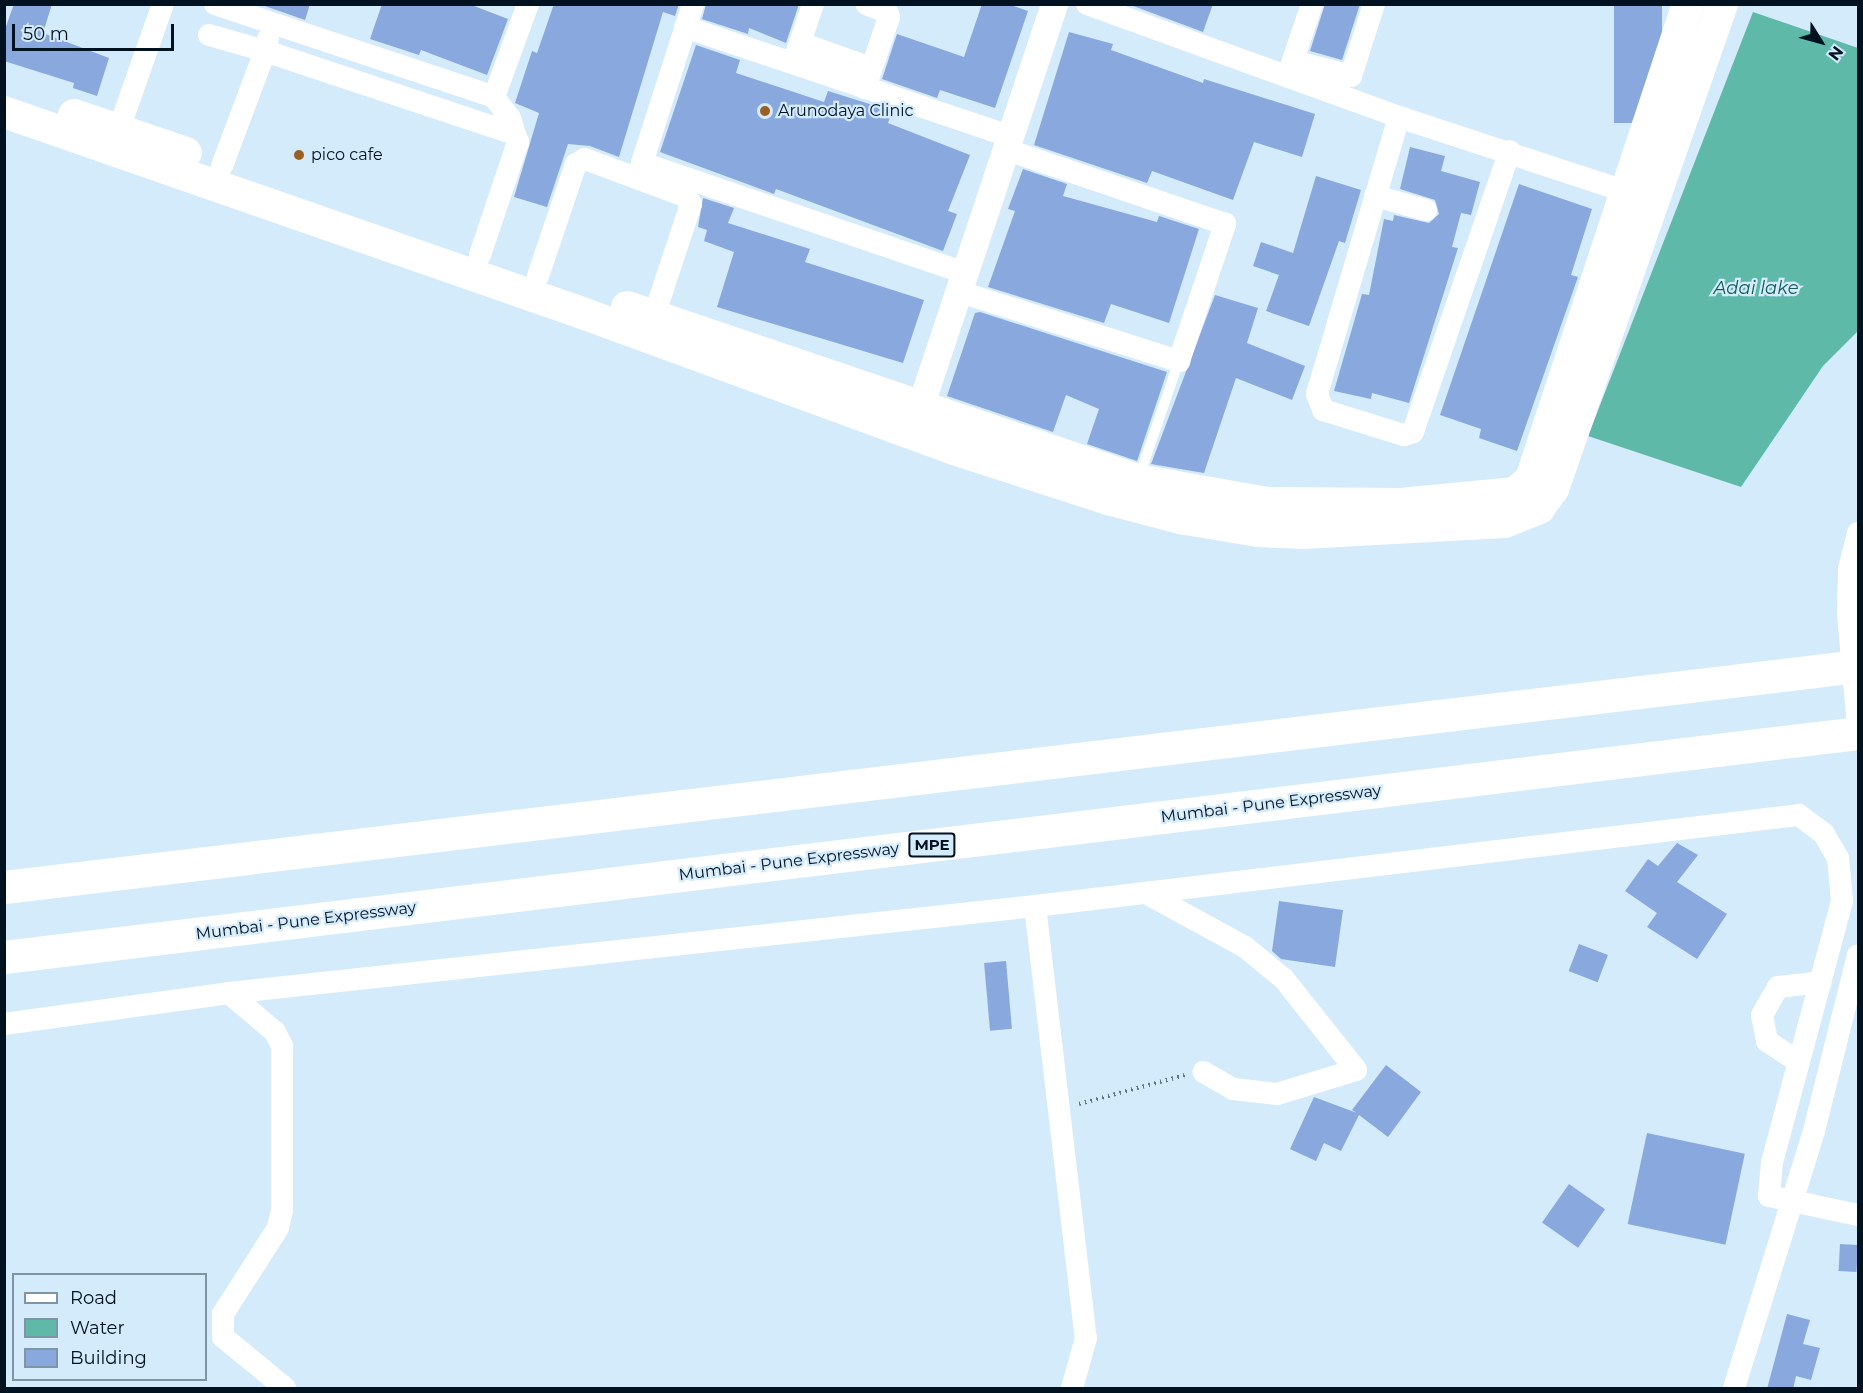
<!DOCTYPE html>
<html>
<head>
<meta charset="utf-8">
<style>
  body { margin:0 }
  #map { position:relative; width:1863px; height:1393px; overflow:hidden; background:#d4ebfc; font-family:Montserrat,sans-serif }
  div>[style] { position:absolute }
  .water>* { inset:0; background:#5eb9a9 }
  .building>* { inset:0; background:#89a8dd; transform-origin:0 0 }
  .path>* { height:4px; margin-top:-2px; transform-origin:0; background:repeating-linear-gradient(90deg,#617484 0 1.5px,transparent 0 6px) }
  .service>* { height:10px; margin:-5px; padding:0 5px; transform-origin:5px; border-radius:5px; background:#fff }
  .minor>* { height:22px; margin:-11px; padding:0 11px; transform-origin:11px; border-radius:11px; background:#fff }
  .tertiary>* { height:27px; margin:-13.5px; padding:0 13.5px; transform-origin:13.5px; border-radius:13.5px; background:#fff }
  .secondary>* { height:32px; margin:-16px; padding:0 16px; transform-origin:16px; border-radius:16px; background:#fff }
  .motorway>* { height:33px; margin:-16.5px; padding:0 16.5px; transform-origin:16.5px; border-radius:16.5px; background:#fff }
  .dots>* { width:16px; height:16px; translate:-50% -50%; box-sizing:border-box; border:3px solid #d4ebfc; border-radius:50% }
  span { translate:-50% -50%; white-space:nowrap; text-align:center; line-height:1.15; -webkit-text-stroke:4.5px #d4ebfc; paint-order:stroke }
  .shield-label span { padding:2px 4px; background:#d4ebfc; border:2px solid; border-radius:4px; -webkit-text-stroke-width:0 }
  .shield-label { font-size:15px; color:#001120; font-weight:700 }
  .poi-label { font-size:16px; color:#001120 }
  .left { translate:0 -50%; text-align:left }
  .street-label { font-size:16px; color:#001120 }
  .water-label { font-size:18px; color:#125e53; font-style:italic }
  .frame { position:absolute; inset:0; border:6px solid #001120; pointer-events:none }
  .legend { position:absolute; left:12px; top:1273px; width:195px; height:108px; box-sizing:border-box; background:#d4ebfc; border:2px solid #7f94a4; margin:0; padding:8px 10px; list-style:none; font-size:18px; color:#001120 }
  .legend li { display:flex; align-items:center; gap:12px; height:30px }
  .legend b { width:30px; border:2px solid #7f94a4 }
  .north { position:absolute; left:1791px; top:12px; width:60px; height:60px; -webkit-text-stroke:4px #d4ebfc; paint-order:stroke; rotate:127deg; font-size:16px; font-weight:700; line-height:24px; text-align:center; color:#001120 }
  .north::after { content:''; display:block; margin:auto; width:21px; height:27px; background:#001120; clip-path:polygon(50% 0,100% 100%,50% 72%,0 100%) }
  .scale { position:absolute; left:12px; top:24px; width:162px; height:27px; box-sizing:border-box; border:3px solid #001120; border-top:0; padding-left:8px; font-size:18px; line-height:21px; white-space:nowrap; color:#001120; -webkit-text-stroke:4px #d4ebfc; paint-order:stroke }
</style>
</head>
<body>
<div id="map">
  <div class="water">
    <i style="clip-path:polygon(1753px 12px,1858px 48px,1858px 331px,1823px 366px,1741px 487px,1588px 436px)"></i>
  </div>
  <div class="building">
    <i style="clip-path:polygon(14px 4px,52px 4px,43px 33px,109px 58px,97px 96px,73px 88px,74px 83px,4px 61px,4px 32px)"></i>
    <i style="clip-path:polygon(259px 4px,310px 4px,305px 20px)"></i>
    <i style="clip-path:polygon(382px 4px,469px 4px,508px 19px,487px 75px,421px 50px,419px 55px,370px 39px)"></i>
    <i style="clip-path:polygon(554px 4px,679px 4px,675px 16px,663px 12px,619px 157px,590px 146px,568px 144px,547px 207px,514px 197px,539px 113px,515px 103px,532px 51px,537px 53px)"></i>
    <i style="clip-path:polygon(706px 4px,799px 4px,786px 43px,749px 28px,748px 34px,702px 19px)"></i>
    <i style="clip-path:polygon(982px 4px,1008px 4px,1028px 11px,995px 108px,940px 90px,937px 98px,882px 79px,897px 34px,964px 57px)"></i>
    <i style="clip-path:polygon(1128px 4px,1213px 4px,1203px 32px)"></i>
    <i style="clip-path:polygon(1325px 4px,1360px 4px,1342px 60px,1310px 51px)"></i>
    <i style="left:1614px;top:4px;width:48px;height:119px"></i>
    <i style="clip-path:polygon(1069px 32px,1113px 44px,1111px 50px,1203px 83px,1204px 79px,1315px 114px,1302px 157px,1254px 142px,1233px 200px,1152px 171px,1147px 183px,1034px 145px)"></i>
    <i style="clip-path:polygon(696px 45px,740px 60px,736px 73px,824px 102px,828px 91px,892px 111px,888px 123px,970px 155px,948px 211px,957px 214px,943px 251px,776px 189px,774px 194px,660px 152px)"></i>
    <i style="clip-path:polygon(1410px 147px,1445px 156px,1441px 171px,1480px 182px,1471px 215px,1461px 213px,1452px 247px,1458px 248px,1409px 403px,1372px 393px,1371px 399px,1334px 391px,1362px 294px,1369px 295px,1384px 219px,1393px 221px,1394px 215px,1429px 223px,1439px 214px,1435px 200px,1400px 189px)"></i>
    <i style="clip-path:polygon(1023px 169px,1067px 184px,1063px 196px,1157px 222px,1159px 216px,1199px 229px,1169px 323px,1111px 304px,1104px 323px,988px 287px,1015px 211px,1008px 209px)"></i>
    <i style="clip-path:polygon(1316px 176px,1361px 190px,1345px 243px,1339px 241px,1309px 326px,1266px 311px,1279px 275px,1253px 266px,1261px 242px,1293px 253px)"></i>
    <i style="clip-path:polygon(1519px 184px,1592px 209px,1571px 275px,1578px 277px,1517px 451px,1479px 438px,1481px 429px,1440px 415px)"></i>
    <i style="clip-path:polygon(703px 198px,734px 208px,728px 223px,810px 249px,805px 262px,924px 300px,903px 363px,717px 307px,734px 252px,704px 241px,707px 230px,698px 227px)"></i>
    <i style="clip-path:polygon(1215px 295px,1258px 308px,1247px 343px,1305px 366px,1292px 400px,1236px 378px,1204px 473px,1151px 464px)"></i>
    <i style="clip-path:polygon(980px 312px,1167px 372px,1137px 461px,1087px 444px,1099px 409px,1066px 395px,1053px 432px,947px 396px,975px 313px)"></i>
    <i style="clip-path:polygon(1677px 843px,1698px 855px,1677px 882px,1727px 914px,1697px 959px,1647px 927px,1657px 913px,1625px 891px,1648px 859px,1658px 866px)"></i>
    <i style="clip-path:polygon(1279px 901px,1343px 910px,1335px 967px,1281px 959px,1272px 951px)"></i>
    <i style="left:1579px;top:944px;width:31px;height:29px;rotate:21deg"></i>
    <i style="left:1006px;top:961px;width:68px;height:22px;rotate:85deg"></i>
    <i style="clip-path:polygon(1386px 1065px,1421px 1092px,1388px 1137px,1359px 1115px,1341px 1151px,1324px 1143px,1316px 1161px,1290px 1149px,1314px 1097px,1357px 1113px,1352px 1110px)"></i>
    <i style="left:1647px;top:1133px;width:100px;height:93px;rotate:12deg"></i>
    <i style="left:1569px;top:1184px;width:44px;height:47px;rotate:35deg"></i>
    <i style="left:1840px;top:1244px;width:18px;height:27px;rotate:3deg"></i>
    <i style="clip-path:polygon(1787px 1314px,1810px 1320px,1803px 1344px,1820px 1348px,1811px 1380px,1796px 1376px,1793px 1389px,1767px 1389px)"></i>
  </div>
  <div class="path">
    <i style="left:1079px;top:1104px;width:110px;rotate:-15.3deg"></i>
  </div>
  <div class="service">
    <i style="left:1139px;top:477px;width:123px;rotate:-71deg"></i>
  </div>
  <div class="minor">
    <i style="left:215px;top:4px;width:294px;rotate:18.4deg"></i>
    <i style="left:494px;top:97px;width:26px;rotate:53deg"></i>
    <i style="left:510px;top:118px;width:17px;rotate:73deg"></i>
    <i style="left:693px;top:4px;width:167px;rotate:107.8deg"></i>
    <i style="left:642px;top:163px;width:342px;rotate:18.8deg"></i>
    <i style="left:1087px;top:4px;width:332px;rotate:19.9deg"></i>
    <i style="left:1399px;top:117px;width:253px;rotate:18.2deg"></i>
    <i style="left:685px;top:27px;width:345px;rotate:18.6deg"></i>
    <i style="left:209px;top:35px;width:58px;rotate:15.9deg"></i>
    <i style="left:265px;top:51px;width:12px;rotate:-76deg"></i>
    <i style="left:800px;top:43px;width:75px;rotate:19.4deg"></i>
    <i style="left:795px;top:57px;width:56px;rotate:-71.2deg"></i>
    <i style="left:1293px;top:61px;width:60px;rotate:14.5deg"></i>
    <i style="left:1351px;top:76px;width:76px;rotate:-72.3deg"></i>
    <i style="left:1288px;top:75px;width:75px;rotate:-71.3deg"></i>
    <i style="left:865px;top:88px;width:75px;rotate:-71.3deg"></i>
    <i style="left:889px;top:17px;width:5px;rotate:-112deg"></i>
    <i style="left:887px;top:12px;width:22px;rotate:-159deg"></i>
    <i style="left:494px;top:97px;width:99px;rotate:-69.9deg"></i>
    <i style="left:1399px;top:117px;width:289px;rotate:106.5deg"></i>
    <i style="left:1317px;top:394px;width:17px;rotate:69deg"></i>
    <i style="left:1323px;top:410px;width:85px;rotate:17.2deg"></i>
    <i style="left:1404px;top:435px;width:9px;rotate:-18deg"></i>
    <i style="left:1413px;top:432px;width:297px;rotate:-71deg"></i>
    <i style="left:114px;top:143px;width:147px;rotate:-70.6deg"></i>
    <i style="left:222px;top:166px;width:123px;rotate:-69.5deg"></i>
    <i style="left:265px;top:51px;width:263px;rotate:18.4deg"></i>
    <i style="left:515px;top:134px;width:9px;rotate:69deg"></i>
    <i style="left:518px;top:142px;width:119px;rotate:108.6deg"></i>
    <i style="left:1375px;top:196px;width:53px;rotate:15.4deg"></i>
    <i style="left:538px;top:276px;width:118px;rotate:-71.3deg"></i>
    <i style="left:576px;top:164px;width:10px;rotate:-29deg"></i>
    <i style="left:585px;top:159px;width:107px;rotate:20.3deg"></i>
    <i style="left:685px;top:196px;width:10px;rotate:53deg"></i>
    <i style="left:691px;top:204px;width:118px;rotate:108.3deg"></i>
    <i style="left:960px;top:292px;width:230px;rotate:17.5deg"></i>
    <i style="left:1179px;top:361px;width:145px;rotate:-71.4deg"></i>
    <i style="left:1225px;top:224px;width:229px;rotate:-161.2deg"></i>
    <i style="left:1858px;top:533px;width:38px;rotate:104deg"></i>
    <i style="left:1849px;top:570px;width:44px;rotate:91.3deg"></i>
    <i style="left:1848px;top:614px;width:111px;rotate:84.9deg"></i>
    <i style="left:1146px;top:893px;width:113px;rotate:28.6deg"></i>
    <i style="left:1245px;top:947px;width:50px;rotate:39.4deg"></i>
    <i style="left:1284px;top:979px;width:116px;rotate:51.6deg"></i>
    <i style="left:1356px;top:1070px;width:83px;rotate:163.1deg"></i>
    <i style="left:1277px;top:1094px;width:44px;rotate:-173.5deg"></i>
    <i style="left:1233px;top:1089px;width:34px;rotate:-150deg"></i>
    <i style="left:1035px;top:906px;width:435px;rotate:83.3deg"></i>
    <i style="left:1086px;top:1338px;width:52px;rotate:105.6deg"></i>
    <i style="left:229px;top:993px;width:60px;rotate:40.3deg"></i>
    <i style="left:275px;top:1032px;width:16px;rotate:63deg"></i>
    <i style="left:282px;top:1046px;width:164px;rotate:90deg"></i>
    <i style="left:282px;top:1210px;width:18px;rotate:103deg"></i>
    <i style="left:278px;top:1228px;width:102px;rotate:122.6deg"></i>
    <i style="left:223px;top:1314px;width:23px;rotate:90deg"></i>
    <i style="left:223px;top:1337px;width:80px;rotate:39.4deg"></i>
    <i style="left:4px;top:1024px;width:227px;rotate:-7.8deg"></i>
    <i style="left:229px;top:993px;width:811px;rotate:-6.16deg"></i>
    <i style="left:1035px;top:906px;width:769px;rotate:-6.79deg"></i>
    <i style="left:1799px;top:815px;width:31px;rotate:37deg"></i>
    <i style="left:1824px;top:834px;width:28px;rotate:60deg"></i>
    <i style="left:1838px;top:858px;width:43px;rotate:84.7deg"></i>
    <i style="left:1842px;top:901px;width:270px;rotate:105deg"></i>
    <i style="left:1772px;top:1162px;width:34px;rotate:95deg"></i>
    <i style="left:1769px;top:1196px;width:91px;rotate:12.1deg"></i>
    <i style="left:1799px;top:1062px;width:38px;rotate:-147deg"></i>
    <i style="left:1767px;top:1041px;width:26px;rotate:-101deg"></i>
    <i style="left:1762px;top:1015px;width:32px;rotate:-60deg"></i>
    <i style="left:1778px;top:987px;width:43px;rotate:-6.6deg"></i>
    <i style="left:1734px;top:1388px;width:269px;rotate:-72.7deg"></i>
    <i style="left:1814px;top:1131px;width:181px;rotate:-76deg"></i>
  </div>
  <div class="tertiary">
    <i style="left:914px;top:425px;width:444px;rotate:-71.6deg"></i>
  </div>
  <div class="secondary">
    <i style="left:4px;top:112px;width:615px;rotate:19.17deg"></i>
    <i style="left:585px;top:314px;width:393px;rotate:20.1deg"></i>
    <i style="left:954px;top:449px;width:162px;rotate:18deg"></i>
    <i style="left:1108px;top:499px;width:74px;rotate:14.8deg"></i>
    <i style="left:1180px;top:518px;width:79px;rotate:9.5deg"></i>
    <i style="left:1258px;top:531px;width:45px;rotate:2.5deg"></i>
    <i style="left:1303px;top:533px;width:202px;rotate:-3.1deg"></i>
    <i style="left:1505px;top:522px;width:37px;rotate:-22deg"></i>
    <i style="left:1539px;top:508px;width:24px;rotate:-54deg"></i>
    <i style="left:1553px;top:489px;width:514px;rotate:-70.79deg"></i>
    <i style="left:74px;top:115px;width:118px;rotate:18.7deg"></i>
    <i style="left:627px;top:307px;width:539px;rotate:18.7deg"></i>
    <i style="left:1138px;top:480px;width:131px;rotate:10.1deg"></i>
    <i style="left:1267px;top:503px;width:134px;rotate:0.4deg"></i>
    <i style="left:1401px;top:504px;width:115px;rotate:-5.5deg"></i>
    <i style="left:1515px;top:493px;width:21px;rotate:-41deg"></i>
    <i style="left:1531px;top:479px;width:500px;rotate:-71.71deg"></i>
  </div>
  <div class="motorway">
    <i style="left:4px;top:887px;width:1867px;rotate:-6.8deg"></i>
    <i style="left:4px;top:957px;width:1867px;rotate:-6.89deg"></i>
  </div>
  <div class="dots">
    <i style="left:765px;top:111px;background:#9c5f23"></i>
    <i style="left:299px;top:155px;background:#9c5f23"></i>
  </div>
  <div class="shield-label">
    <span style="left:932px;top:845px">MPE</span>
  </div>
  <div class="poi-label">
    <span class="left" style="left:778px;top:111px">Arunodaya Clinic</span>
    <span class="left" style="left:311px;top:155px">pico cafe</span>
  </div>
  <div class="street-label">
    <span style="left:1271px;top:804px;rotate:-7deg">Mumbai - Pune Expressway</span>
    <span style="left:789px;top:862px;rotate:-7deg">Mumbai - Pune Expressway</span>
    <span style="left:306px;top:921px;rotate:-7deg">Mumbai - Pune Expressway</span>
  </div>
  <div class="water-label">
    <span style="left:1756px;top:288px">Adai lake</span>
  </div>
  <div class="frame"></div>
  <ul class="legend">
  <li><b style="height:8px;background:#fff"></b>Road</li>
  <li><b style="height:16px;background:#5eb9a9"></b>Water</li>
  <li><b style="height:16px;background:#89a8dd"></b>Building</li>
  </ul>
  <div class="north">N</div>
  <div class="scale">50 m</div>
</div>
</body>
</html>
